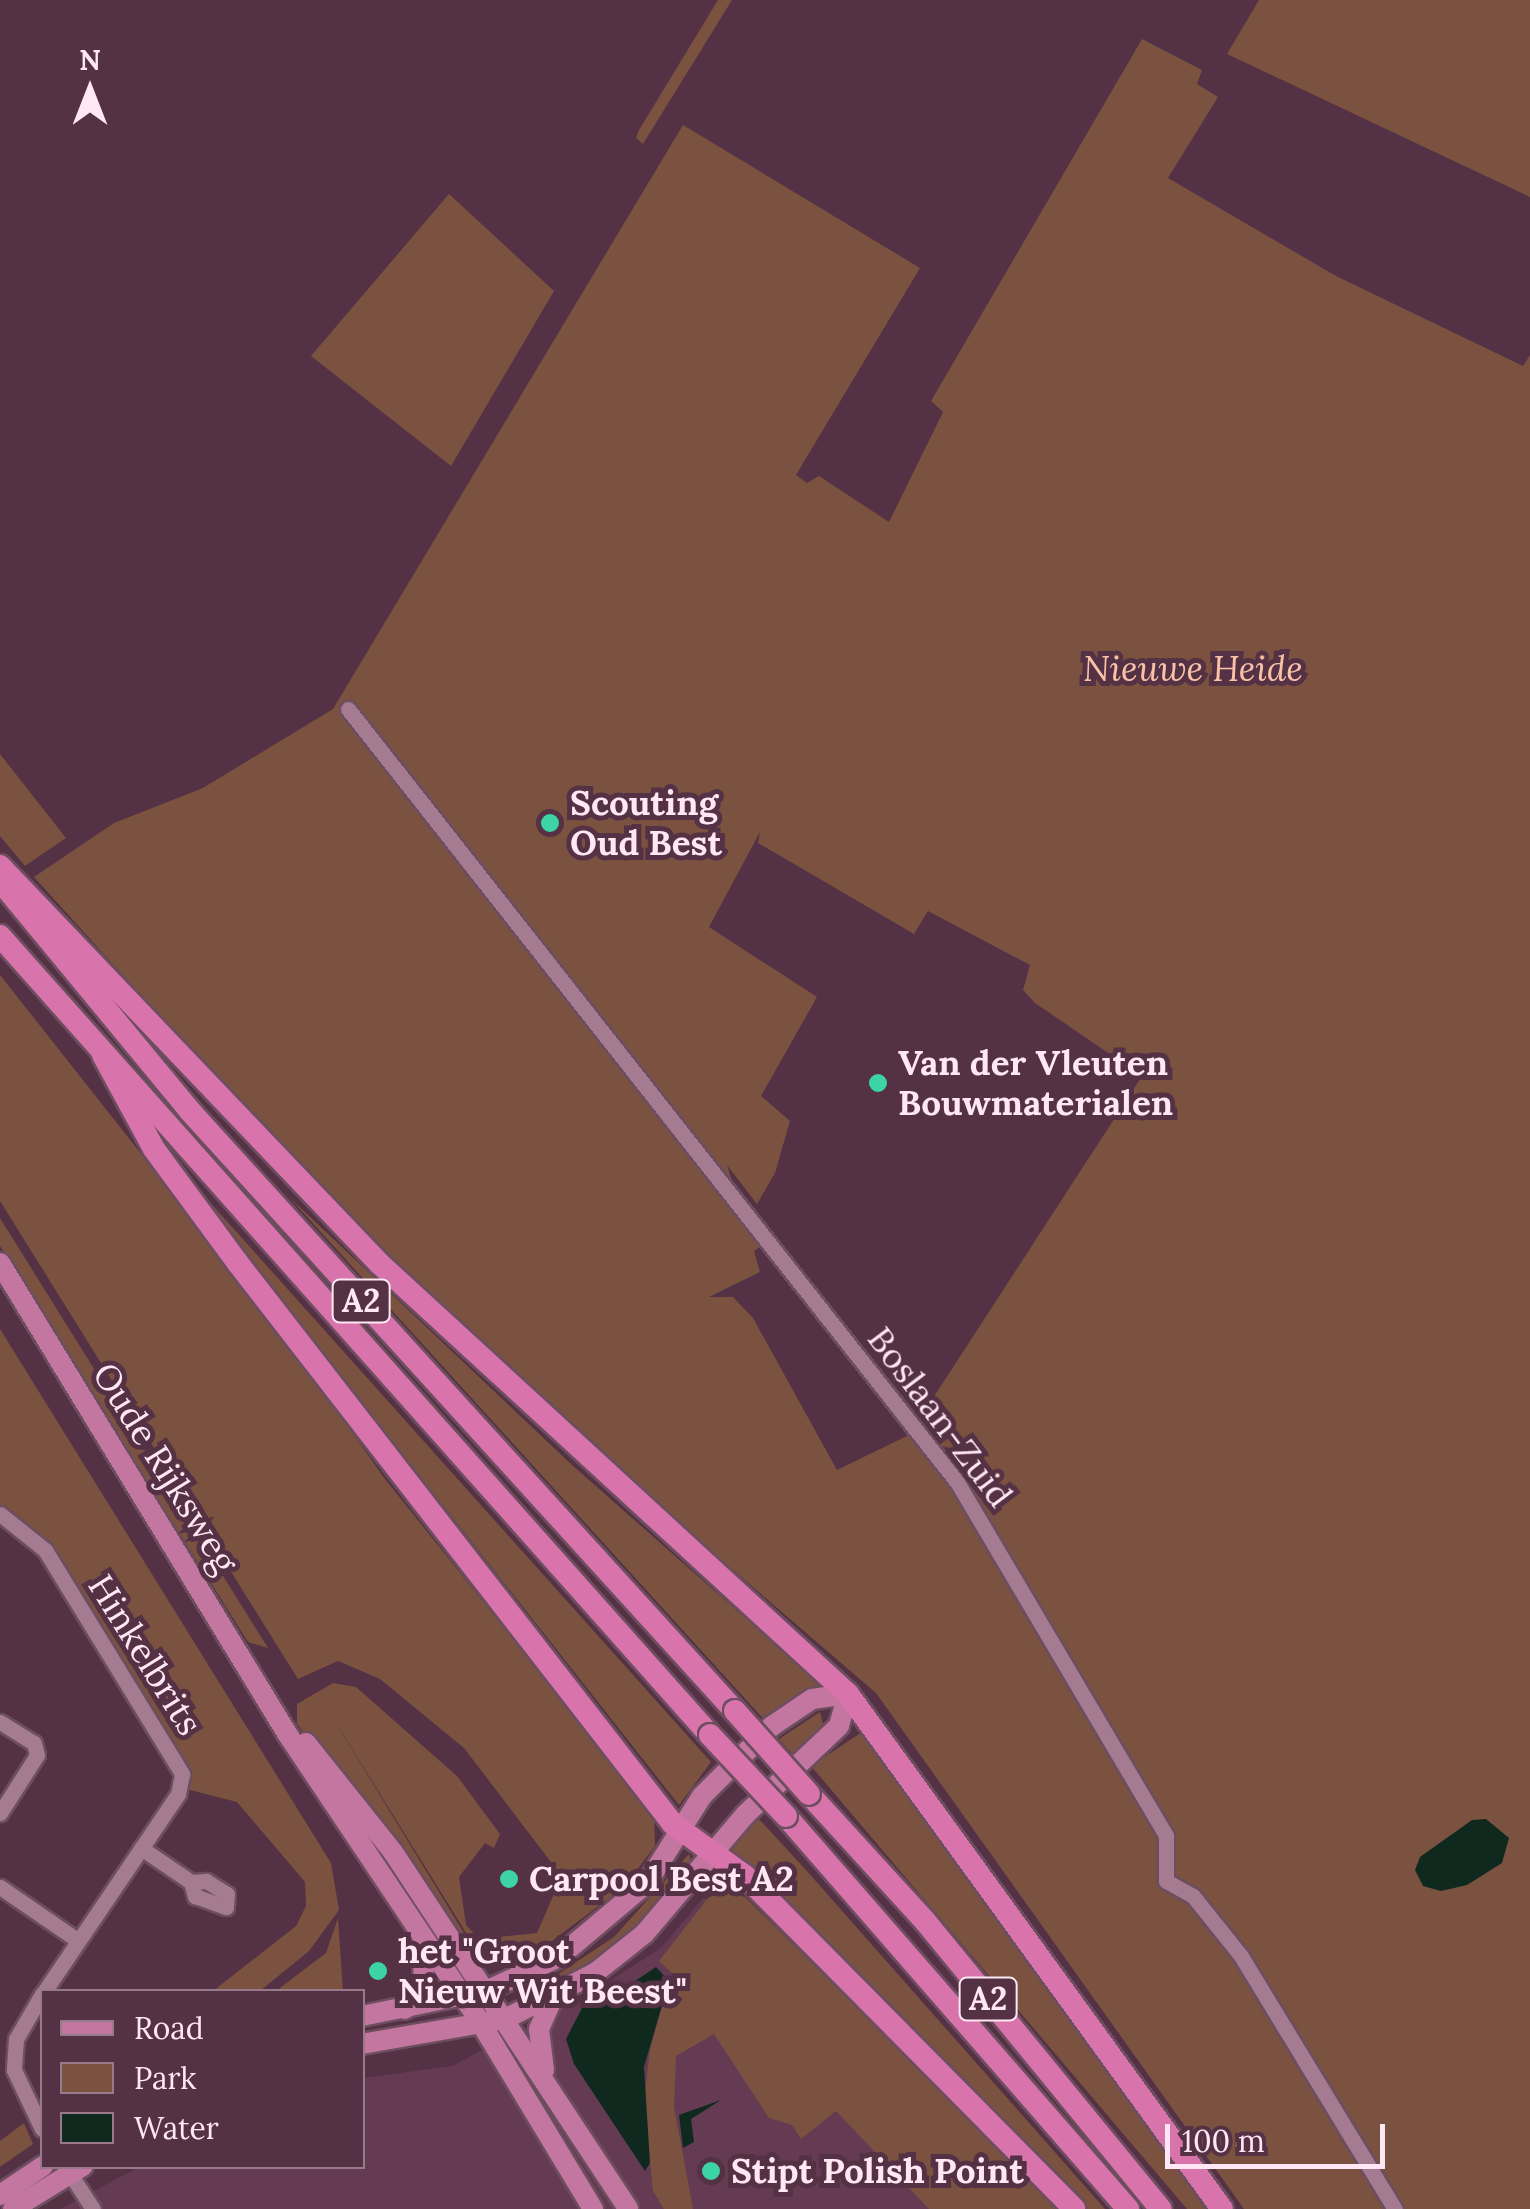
<!DOCTYPE html>
<html>
<head>
<meta charset="utf-8">
<style>
  body { margin:0 }
  #map { position:relative; width:1530px; height:2209px; overflow:hidden; background:#543144; font-family:Lora,serif }
  div>[style] { position:absolute }
  .built>* { inset:0; background:#643b52 }
  .green>* { inset:0; background:#7b523f }
  .water>* { inset:0; background:#0f291f }
  .roads { filter:drop-shadow(2px 0 #6c4e5f) drop-shadow(-2px 0 #6c4e5f) drop-shadow(0 2px #6c4e5f) drop-shadow(0 -2px #6c4e5f) }
  .minor>* { height:15px; margin:-7.5px; padding:0 7.5px; transform-origin:7.5px; border-radius:7.5px; background:#a47b90 }
  .major>* { height:20px; margin:-10px; padding:0 10px; transform-origin:10px; border-radius:10px; background:#c376a0 }
  .highway>* { height:22px; margin:-11px; padding:0 11px; transform-origin:11px; border-radius:11px; background:#d873ab }
  .bridges { filter:drop-shadow(2px 0 #6c4e5f) drop-shadow(-2px 0 #6c4e5f) drop-shadow(0 2px #6c4e5f) drop-shadow(0 -2px #6c4e5f) }
  .highway-bridge>* { height:22px; margin:-11px; padding:0 11px; transform-origin:11px; border-radius:11px; background:#d873ab }
  .dots>* { width:28px; height:28px; translate:-50% -50%; box-sizing:border-box; border:5px solid #543144; border-radius:50% }
  span { translate:-50% -50%; white-space:nowrap; text-align:center; line-height:1.15; -webkit-text-stroke:10px #543144; paint-order:stroke }
  .shield-label span { padding:2px 8px; background:#543144; border:2px solid; border-radius:8px; -webkit-text-stroke-width:0 }
  .shield-label { font-size:32px; color:#ffe7f3; font-weight:700 }
  .park-label { font-size:35px; color:#f9c1a6; font-style:italic }
  .poi-label { font-size:35px; color:#ffe7f3; font-weight:700 }
  .left { translate:0 -50%; text-align:left }
  .street-label { font-size:35px; color:#ffe7f3 }
  .legend { position:absolute; left:40px; top:1989px; width:325px; height:180px; box-sizing:border-box; background:#543144; border:2px solid #987a8a; margin:0; padding:12px 18px; list-style:none; font-size:30px; color:#ffe7f3 }
  .legend li { display:flex; align-items:center; gap:20px; height:50px }
  .legend b { width:50px; border:2px solid #987a8a }
  .north { position:absolute; left:40px; top:40px; width:100px; height:100px; -webkit-text-stroke:8px #543144; paint-order:stroke; rotate:0deg; font-size:28px; font-weight:700; line-height:40px; text-align:center; color:#ffe7f3 }
  .north::after { content:''; display:block; margin:auto; width:35px; height:45px; background:#ffe7f3; clip-path:polygon(50% 0,100% 100%,50% 72%,0 100%) }
  .scale { position:absolute; left:1165px; top:2124px; width:220px; height:45px; box-sizing:border-box; border:5px solid #ffe7f3; border-top:0; padding-left:12px; font-size:30px; line-height:35px; white-space:nowrap; color:#ffe7f3; -webkit-text-stroke:8px #543144; paint-order:stroke }
</style>
</head>
<body>
<div id="map">
  <div class="built">
    <i style="clip-path:polygon(704px 1897px,999px 2209px,60px 2209px,139px 2167px,362px 2166px,363px 2078px,452px 2066px,591px 1993px,661px 1948px)"></i>
  </div>
  <div class="green">
    <i style="clip-path:polygon(718px 0,732px 0,643px 144px,636px 138px,639px 130px)"></i>
    <i style="clip-path:polygon(1259px 0,1530px 0,1530px 197px,1227px 54px)"></i>
    <i style="clip-path:polygon(evenodd,1142px 39px,1202px 70px,1197px 84px,1218px 97px,1168px 178px,1336px 276px,1523px 366px,1530px 355px,1530px 2209px,1244px 2209px,876px 1693px,589px 1446px,290px 1160px,34px 877px,114px 823px,203px 788px,333px 709px,683px 125px,920px 268px,796px 475px,807px 483px,819px 476px,889px 522px,943px 412px,931px 401px,1142px 39px,760px 832px,758px 843px,914px 934px,928px 911px,1030px 965px,1023px 990px,1035px 1003px,1142px 1076px,909px 1435px,837px 1470px,753px 1318px,733px 1297px,709px 1297px,760px 1272px,754px 1251px,762px 1246px,746px 1226px,727px 1165px,757px 1204px,775px 1173px,790px 1121px,761px 1096px,817px 997px,709px 927px,760px 832px)"></i>
    <i style="clip-path:polygon(449px 194px,554px 291px,451px 466px,311px 356px)"></i>
    <i style="clip-path:polygon(0 754px,66px 838px,25px 866px,0 836px)"></i>
    <i style="clip-path:polygon(evenodd,0 975px,270px 1317px,385px 1479px,654px 1815px,655px 1846px,625px 1886px,524px 1962px,492px 1965px,470px 1953px,297px 1724px,297px 1704px,333px 1683px,356px 1687px,457px 1776px,500px 1834px,494px 1848px,485px 1843px,459px 1877px,466px 1925px,479px 1939px,537px 1933px,559px 1882px,557px 1870px,464px 1748px,380px 1679px,338px 1661px,298px 1679px,0 1201px,0 975px,325px 1705px,468px 1936px,483px 1945px,540px 1942px,479px 1947px,467px 1938px,325px 1705px)"></i>
    <i style="clip-path:polygon(173px 1161px,711px 1762px,679px 1805px,175px 1165px)"></i>
    <i style="clip-path:polygon(288px 1196px,572px 1465px,820px 1684px,768px 1724px)"></i>
    <i style="clip-path:polygon(0 1218px,268px 1648px,248px 1642px,0 1246px)"></i>
    <i style="clip-path:polygon(0 1329px,331px 1863px,339px 1910px,309px 1951px,260px 1991px,213px 1991px,296px 1926px,306px 1906px,305px 1882px,237px 1802px,186px 1789px,61px 1570px,0 1511px)"></i>
    <i style="clip-path:polygon(820px 1712px,825px 1733px,796px 1758px,779px 1739px)"></i>
    <i style="clip-path:polygon(865px 1730px,1213px 2209px,1187px 2209px,811px 1766px)"></i>
    <i style="clip-path:polygon(758px 1818px,806px 1870px,1105px 2209px,1082px 2209px,725px 1852px)"></i>
    <i style="clip-path:polygon(689px 1854px,692px 1864px,661px 1906px,624px 1942px,526px 2002px,522px 1998px,614px 1937px)"></i>
    <i style="clip-path:polygon(724px 1890px,745px 1897px,1061px 2209px,929px 2209px,836px 2111px,801px 2139px,792px 2125px,769px 2118px,714px 2034px,676px 2056px,674px 2107px,693px 2209px,664px 2209px,653px 2191px,644px 2103px,650px 2049px,672px 1973px,659px 1961px,708px 1898px)"></i>
    <i style="clip-path:polygon(338px 1918px,343px 1991px,276px 1991px,326px 1953px)"></i>
    <i style="clip-path:polygon(24px 2123px,33px 2144px,0 2167px,0 2141px)"></i>
  </div>
  <div class="water">
    <i style="clip-path:polygon(1486px 1819px,1509px 1838px,1502px 1863px,1467px 1885px,1441px 1891px,1423px 1886px,1415px 1870px,1420px 1857px,1472px 1820px)"></i>
    <i style="clip-path:polygon(656px 1967px,669px 1981px,644px 2067px,650px 2163px,645px 2171px,574px 2064px,566px 2039px,582px 2008px,613px 1996px)"></i>
    <i style="clip-path:polygon(721px 2100px,691px 2119px,694px 2142px,683px 2148px,679px 2115px)"></i>
  </div>
  <div class="roads">
    <div class="minor">
      <i style="left:348px;top:709px;width:984px;rotate:51.77deg"></i>
      <i style="left:957px;top:1482px;width:411px;rotate:59.4deg"></i>
      <i style="left:1166px;top:1836px;width:45px;rotate:90deg"></i>
      <i style="left:1166px;top:1881px;width:31px;rotate:29deg"></i>
      <i style="left:1193px;top:1896px;width:77px;rotate:51.3deg"></i>
      <i style="left:1241px;top:1956px;width:296px;rotate:58.7deg"></i>
      <i style="left:0;top:1514px;width:58px;rotate:38.7deg"></i>
      <i style="left:45px;top:1550px;width:263px;rotate:58.5deg"></i>
      <i style="left:182px;top:1774px;width:20px;rotate:101deg"></i>
      <i style="left:178px;top:1794px;width:239px;rotate:124.1deg"></i>
      <i style="left:0;top:1722px;width:40px;rotate:32deg"></i>
      <i style="left:34px;top:1743px;width:12px;rotate:76deg"></i>
      <i style="left:37px;top:1755px;width:69px;rotate:122.5deg"></i>
      <i style="left:141px;top:1848px;width:60px;rotate:34.2deg"></i>
      <i style="left:191px;top:1882px;width:15px;rotate:74deg"></i>
      <i style="left:195px;top:1896px;width:33px;rotate:20deg"></i>
      <i style="left:226px;top:1907px;width:13px;rotate:-86deg"></i>
      <i style="left:227px;top:1894px;width:25px;rotate:-148deg"></i>
      <i style="left:206px;top:1881px;width:15px;rotate:176deg"></i>
      <i style="left:0;top:1887px;width:93px;rotate:34.5deg"></i>
      <i style="left:42px;top:1994px;width:52px;rotate:120deg"></i>
      <i style="left:16px;top:2039px;width:31px;rotate:94deg"></i>
      <i style="left:14px;top:2070px;width:65px;rotate:64.6deg"></i>
      <i style="left:65px;top:2166px;width:51px;rotate:56.9deg"></i>
    </div>
    <div class="major">
      <i style="left:0;top:1263px;width:553px;rotate:58.61deg"></i>
      <i style="left:288px;top:1735px;width:349px;rotate:56.2deg"></i>
      <i style="left:482px;top:2025px;width:215px;rotate:58.9deg"></i>
      <i style="left:306px;top:1743px;width:139px;rotate:51.4deg"></i>
      <i style="left:393px;top:1852px;width:427px;rotate:56.6deg"></i>
      <i style="left:405px;top:2009px;width:33px;rotate:-55deg"></i>
      <i style="left:424px;top:1982px;width:39px;rotate:-93deg"></i>
      <i style="left:362px;top:2016px;width:129px;rotate:-11.7deg"></i>
      <i style="left:488px;top:1990px;width:78px;rotate:-24.9deg"></i>
      <i style="left:559px;top:1957px;width:115px;rotate:-40.1deg"></i>
      <i style="left:647px;top:1883px;width:103px;rotate:-57.7deg"></i>
      <i style="left:702px;top:1796px;width:99px;rotate:-45deg"></i>
      <i style="left:772px;top:1726px;width:48px;rotate:-34deg"></i>
      <i style="left:812px;top:1699px;width:36px;rotate:-8deg"></i>
      <i style="left:848px;top:1694px;width:33px;rotate:106deg"></i>
      <i style="left:839px;top:1726px;width:129px;rotate:136.6deg"></i>
      <i style="left:745px;top:1815px;width:156px;rotate:130.3deg"></i>
      <i style="left:644px;top:1934px;width:63px;rotate:141.5deg"></i>
      <i style="left:595px;top:1973px;width:101px;rotate:152.9deg"></i>
      <i style="left:505px;top:2019px;width:145px;rotate:170.1deg"></i>
      <i style="left:544px;top:2070px;width:41px;rotate:-97deg"></i>
      <i style="left:539px;top:2029px;width:36px;rotate:-66deg"></i>
      <i style="left:0;top:2195px;width:52px;rotate:-34deg"></i>
      <i style="left:13px;top:2209px;width:82px;rotate:-31.6deg"></i>
    </div>
    <div class="highway">
      <i style="left:0;top:866px;width:550px;rotate:46.33deg"></i>
      <i style="left:380px;top:1264px;width:636px;rotate:42.58deg"></i>
      <i style="left:848px;top:1694px;width:636px;rotate:54.01deg"></i>
      <i style="left:2px;top:883px;width:294px;rotate:50.5deg"></i>
      <i style="left:189px;top:1110px;width:812px;rotate:47.75deg"></i>
      <i style="left:0;top:936px;width:1069px;rotate:48.38deg"></i>
      <i style="left:103px;top:1055px;width:107px;rotate:61.5deg"></i>
      <i style="left:154px;top:1149px;width:140px;rotate:53.7deg"></i>
      <i style="left:237px;top:1262px;width:711px;rotate:52.2deg"></i>
      <i style="left:673px;top:1824px;width:89px;rotate:35.8deg"></i>
      <i style="left:745px;top:1876px;width:468px;rotate:45.3deg"></i>
      <i style="left:809px;top:1794px;width:172px;rotate:47.6deg"></i>
      <i style="left:925px;top:1921px;width:372px;rotate:50.7deg"></i>
      <i style="left:786px;top:1816px;width:521px;rotate:48.97deg"></i>
    </div>
  </div>
  <div class="bridges">
    <div class="highway-bridge">
      <i style="left:735px;top:1711px;width:111px;rotate:48.3deg"></i>
      <i style="left:710px;top:1735px;width:111px;rotate:46.8deg"></i>
    </div>
  </div>
  <div class="dots">
    <i style="left:550px;top:823px;background:#3cd4a4"></i>
    <i style="left:878px;top:1083px;background:#3cd4a4"></i>
    <i style="left:509px;top:1879px;background:#3cd4a4"></i>
    <i style="left:378px;top:1971px;background:#3cd4a4"></i>
    <i style="left:711px;top:2171px;background:#3cd4a4"></i>
  </div>
  <div class="shield-label">
    <span style="left:361px;top:1301px">A2</span>
    <span style="left:988px;top:1999px">A2</span>
  </div>
  <div class="park-label">
    <span style="left:1193px;top:669px">Nieuwe Heide</span>
  </div>
  <div class="poi-label">
    <span class="left" style="left:570px;top:823px">Scouting<br>Oud Best</span>
    <span class="left" style="left:898px;top:1083px">Van der Vleuten<br>Bouwmaterialen</span>
    <span class="left" style="left:529px;top:1879px">Carpool Best A2</span>
    <span class="left" style="left:398px;top:1971px">het "Groot<br>Nieuw Wit Beest"</span>
    <span class="left" style="left:731px;top:2171px">Stipt Polish Point</span>
  </div>
  <div class="street-label">
    <span style="left:940px;top:1417px;rotate:53deg">Boslaan-Zuid</span>
    <span style="left:165px;top:1468px;rotate:58deg">Oude Rijksweg</span>
    <span style="left:145px;top:1655px;rotate:58deg">Hinkelbrits</span>
  </div>
  <ul class="legend">
  <li><b style="height:12px;background:#c376a0"></b>Road</li>
  <li><b style="height:28px;background:#7b523f"></b>Park</li>
  <li><b style="height:28px;background:#0f291f"></b>Water</li>
  </ul>
  <div class="north">N</div>
  <div class="scale">100 m</div>
</div>
</body>
</html>
